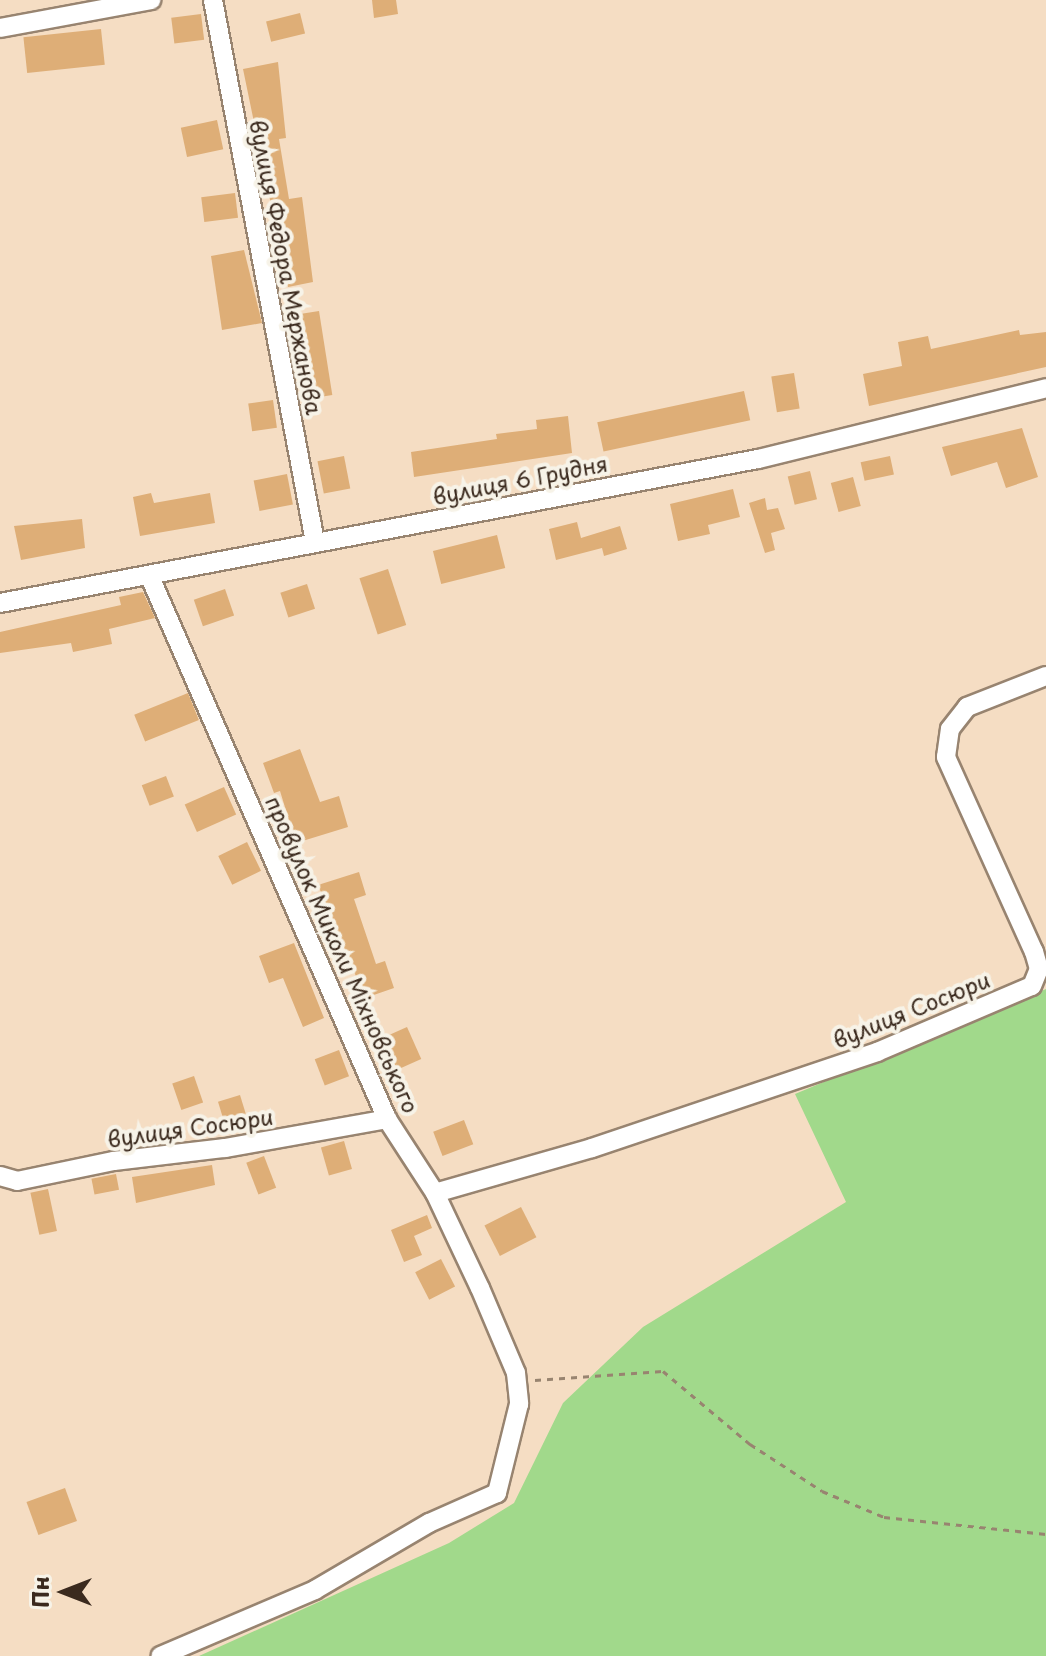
<!DOCTYPE html>
<html>
<head>
<meta charset="utf-8">
<style>
  body { margin:0 }
  #map { position:relative; width:1046px; height:1656px; overflow:hidden; background:#f5ddc3; font-family:"Playpen Sans",sans-serif }
  div>[style] { position:absolute }
  .green>* { inset:0; background:#a1d98b }
  .building>* { inset:0; background:#deae77; transform-origin:0 0 }
  .path>* { height:3px; margin-top:-1.5px; transform-origin:0; background:repeating-linear-gradient(90deg,#988470 0 6px,transparent 0 12px) }
  .roads { filter:drop-shadow(2px 0 #988470) drop-shadow(-2px 0 #988470) drop-shadow(0 2px #988470) drop-shadow(0 -2px #988470) }
  .minor>* { height:18px; margin:-9px; padding:0 9px; transform-origin:9px; border-radius:9px; background:#fff }
  span { translate:-50% -50%; white-space:nowrap; text-align:center; line-height:1.15; -webkit-text-stroke:8px #f7f3e8; paint-order:stroke }
  .street-label { font-size:22px; color:#3b2a1e }
  .north { position:absolute; left:24px; top:1552px; width:80px; height:80px; -webkit-text-stroke:6px #f7f3e8; paint-order:stroke; rotate:270deg; font-size:22px; font-weight:700; line-height:32px; text-align:center; color:#3b2a1e }
  .north::after { content:''; display:block; margin:auto; width:28px; height:36px; background:#3b2a1e; clip-path:polygon(50% 0,100% 100%,50% 72%,0 100%) }
</style>
</head>
<body>
<div id="map">
  <div class="green">
    <i style="clip-path:polygon(1046px 989px,1046px 1656px,199px 1656px,449px 1543px,514px 1503px,563px 1403px,643px 1327px,846px 1202px,795px 1094px)"></i>
  </div>
  <div class="building">
    <i style="clip-path:polygon(372px 0,396px 0,398px 14px,374px 18px)"></i>
    <i style="left:300px;top:13px;width:21px;height:35px;rotate:76deg"></i>
    <i style="left:201px;top:14px;width:26px;height:30px;rotate:83deg"></i>
    <i style="left:101px;top:29px;width:36px;height:78px;rotate:84deg"></i>
    <i style="clip-path:polygon(278px 62px,286px 138px,279px 139px,289px 199px,302px 197px,313px 282px,288px 287px,243px 69px)"></i>
    <i style="left:217px;top:120px;width:30px;height:37px;rotate:78deg"></i>
    <i style="left:235px;top:193px;width:25px;height:34px;rotate:83deg"></i>
    <i style="clip-path:polygon(244px 250px,262px 323px,222px 330px,211px 256px)"></i>
    <i style="left:319px;top:311px;width:85px;height:24px;rotate:81deg"></i>
    <i style="clip-path:polygon(1019px 330px,1020px 335px,1046px 332px,1046px 367px,869px 406px,863px 374px,902px 366px,898px 342px,928px 336px,931px 349px)"></i>
    <i style="left:794px;top:373px;width:36px;height:23px;rotate:81deg"></i>
    <i style="left:744px;top:391px;width:30px;height:150px;rotate:78deg"></i>
    <i style="left:273px;top:400px;width:28px;height:25px;rotate:82deg"></i>
    <i style="clip-path:polygon(568px 416px,572px 453px,414px 477px,411px 452px,497px 439px,496px 434px,537px 429px,536px 420px)"></i>
    <i style="clip-path:polygon(1022px 428px,1038px 477px,1006px 488px,997px 462px,951px 476px,942px 447px)"></i>
    <i style="left:344px;top:456px;width:33px;height:27px;rotate:79deg"></i>
    <i style="left:890px;top:456px;width:19px;height:30px;rotate:78deg"></i>
    <i style="left:810px;top:471px;width:29px;height:23px;rotate:76deg"></i>
    <i style="left:287px;top:474px;width:31px;height:34px;rotate:79deg"></i>
    <i style="left:853px;top:477px;width:30px;height:23px;rotate:75deg"></i>
    <i style="clip-path:polygon(733px 489px,740px 517px,708px 525px,710px 534px,678px 541px,670px 504px)"></i>
    <i style="clip-path:polygon(151px 493px,154px 503px,210px 493px,215px 523px,140px 536px,133px 497px)"></i>
    <i style="clip-path:polygon(765px 498px,767px 510px,778px 508px,785px 529px,771px 533px,775px 550px,765px 553px,749px 503px)"></i>
    <i style="clip-path:polygon(82px 519px,85px 548px,21px 560px,14px 526px)"></i>
    <i style="clip-path:polygon(577px 522px,581px 538px,620px 526px,627px 549px,604px 556px,602px 548px,556px 560px,549px 529px)"></i>
    <i style="left:497px;top:535px;width:34px;height:66px;rotate:76deg"></i>
    <i style="left:388px;top:569px;width:59px;height:30px;rotate:72deg"></i>
    <i style="left:307px;top:584px;width:26px;height:28px;rotate:72deg"></i>
    <i style="left:225px;top:589px;width:28px;height:33px;rotate:71deg"></i>
    <i style="clip-path:polygon(143px 592px,155px 618px,109px 629px,112px 644px,73px 652px,71px 643px,0 653px,0 632px,121px 605px,119px 597px)"></i>
    <i style="left:188px;top:693px;width:29px;height:58px;rotate:68deg"></i>
    <i style="clip-path:polygon(300px 749px,320px 802px,339px 796px,348px 827px,296px 843px,280px 791px,274px 793px,263px 763px)"></i>
    <i style="left:166px;top:776px;width:22px;height:26px;rotate:69deg"></i>
    <i style="left:224px;top:787px;width:30px;height:43px;rotate:66deg"></i>
    <i style="left:247px;top:842px;width:32px;height:32px;rotate:64deg"></i>
    <i style="clip-path:polygon(359px 872px,366px 895px,354px 899px,376px 964px,385px 961px,394px 988px,365px 998px,318px 885px)"></i>
    <i style="clip-path:polygon(294px 943px,324px 1018px,303px 1027px,283px 978px,269px 983px,259px 956px)"></i>
    <i style="left:407px;top:1027px;width:35px;height:27px;rotate:66deg"></i>
    <i style="left:339px;top:1050px;width:28px;height:26px;rotate:69deg"></i>
    <i style="left:194px;top:1076px;width:28px;height:23px;rotate:71deg"></i>
    <i style="left:240px;top:1095px;width:27px;height:23px;rotate:73deg"></i>
    <i style="left:464px;top:1120px;width:26px;height:33px;rotate:69deg"></i>
    <i style="left:344px;top:1141px;width:29px;height:24px;rotate:74deg"></i>
    <i style="left:264px;top:1156px;width:34px;height:19px;rotate:69deg"></i>
    <i style="clip-path:polygon(212px 1165px,215px 1185px,136px 1203px,132px 1177px)"></i>
    <i style="left:116px;top:1174px;width:16px;height:25px;rotate:79deg"></i>
    <i style="left:48px;top:1189px;width:43px;height:18px;rotate:78deg"></i>
    <i style="left:521px;top:1207px;width:34px;height:41px;rotate:63deg"></i>
    <i style="clip-path:polygon(427px 1215px,432px 1228px,414px 1236px,422px 1255px,404px 1262px,391px 1230px)"></i>
    <i style="left:441px;top:1259px;width:31px;height:29px;rotate:63deg"></i>
    <i style="left:65px;top:1488px;width:35px;height:41px;rotate:70deg"></i>
  </div>
  <div class="path">
    <i style="left:535px;top:1380px;width:128px;rotate:-4deg"></i>
    <i style="left:663px;top:1371px;width:114px;rotate:40deg"></i>
    <i style="left:750px;top:1444px;width:86px;rotate:33.1deg"></i>
    <i style="left:822px;top:1491px;width:67px;rotate:22.8deg"></i>
    <i style="left:884px;top:1517px;width:163px;rotate:6deg"></i>
  </div>
  <div class="roads">
    <div class="minor">
      <i style="left:213px;top:0;width:552px;rotate:79.34deg"></i>
      <i style="left:0;top:28px;width:154px;rotate:-10.5deg"></i>
      <i style="left:150px;top:577px;width:592px;rotate:66.38deg"></i>
      <i style="left:387px;top:1119px;width:88px;rotate:57deg"></i>
      <i style="left:435px;top:1193px;width:105px;rotate:64.7deg"></i>
      <i style="left:480px;top:1288px;width:92px;rotate:67deg"></i>
      <i style="left:516px;top:1373px;width:31px;rotate:84deg"></i>
      <i style="left:519px;top:1404px;width:92px;rotate:103.9deg"></i>
      <i style="left:497px;top:1493px;width:74px;rotate:156.2deg"></i>
      <i style="left:429px;top:1523px;width:132px;rotate:149.6deg"></i>
      <i style="left:315px;top:1590px;width:168px;rotate:156.9deg"></i>
      <i style="left:0;top:603px;width:772px;rotate:-10.76deg"></i>
      <i style="left:758px;top:459px;width:297px;rotate:-13.8deg"></i>
      <i style="left:0;top:1176px;width:18px;rotate:16deg"></i>
      <i style="left:17px;top:1181px;width:99px;rotate:-11.7deg"></i>
      <i style="left:114px;top:1161px;width:112px;rotate:-6.7deg"></i>
      <i style="left:225px;top:1148px;width:165px;rotate:-10.1deg"></i>
      <i style="left:435px;top:1193px;width:163px;rotate:-16deg"></i>
      <i style="left:592px;top:1148px;width:301px;rotate:-18.6deg"></i>
      <i style="left:877px;top:1052px;width:168px;rotate:-23.1deg"></i>
      <i style="left:1032px;top:986px;width:18px;rotate:-68deg"></i>
      <i style="left:1039px;top:969px;width:18px;rotate:-106deg"></i>
      <i style="left:1034px;top:952px;width:214px;rotate:-114.3deg"></i>
      <i style="left:946px;top:757px;width:28px;rotate:-82deg"></i>
      <i style="left:950px;top:729px;width:28px;rotate:-52deg"></i>
      <i style="left:967px;top:707px;width:85px;rotate:-21.4deg"></i>
    </div>
  </div>
  <div class="street-label">
    <span style="left:287px;top:267px;rotate:79deg">вулиця Федора Мержанова</span>
    <span style="left:520px;top:479px;rotate:-11deg">вулиця 6 Грудня</span>
    <span style="left:343px;top:954px;rotate:66deg">провулок Миколи Міхновського</span>
    <span style="left:911px;top:1009px;rotate:-22deg">вулиця Сосюри</span>
    <span style="left:190px;top:1127px;rotate:-8deg">вулиця Сосюри</span>
  </div>
  <div class="north">Пн</div>
</div>
</body>
</html>
